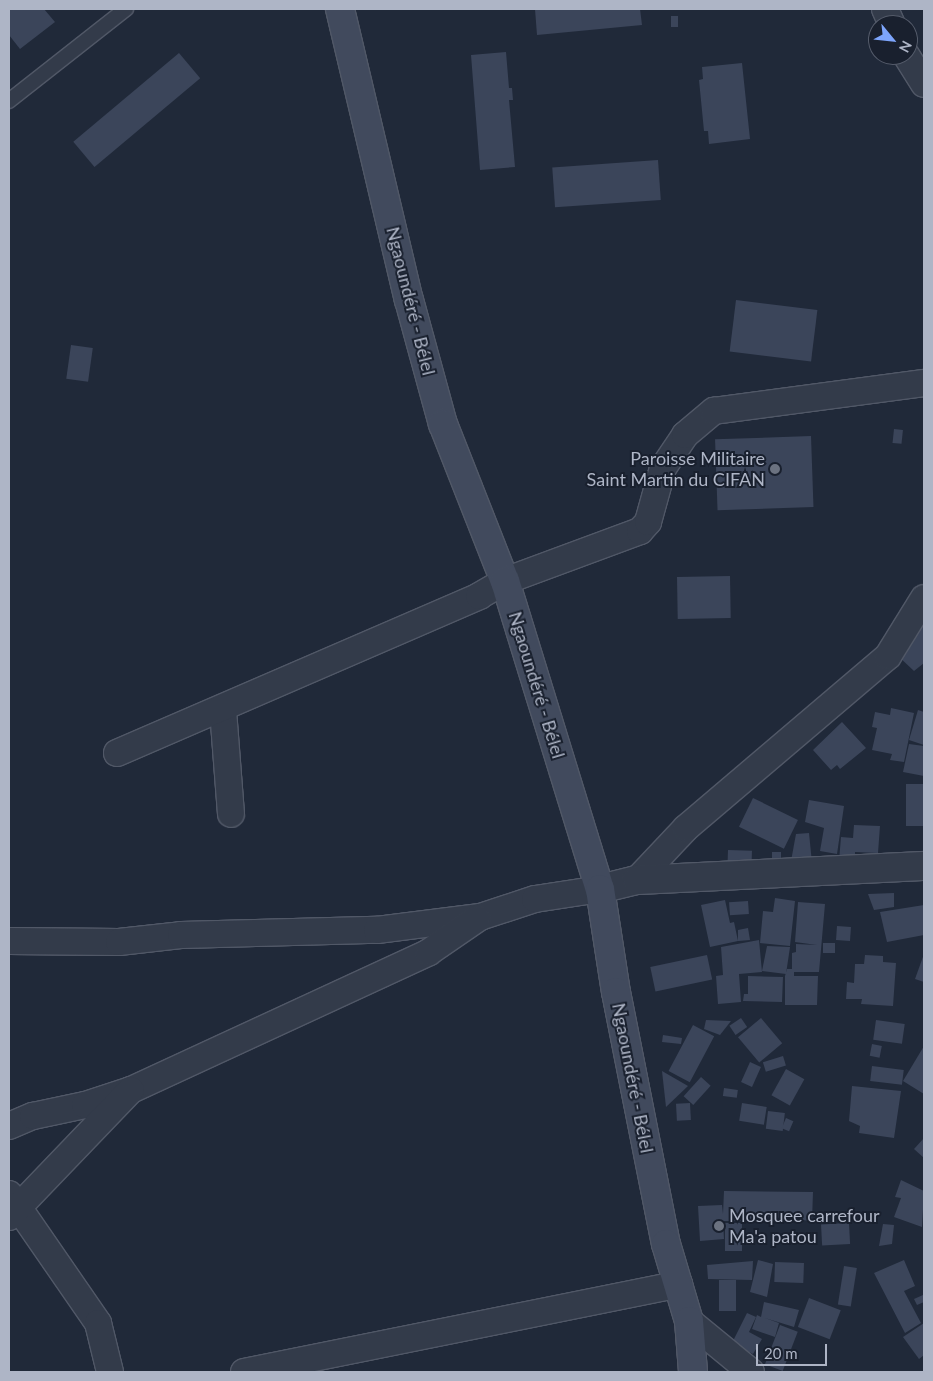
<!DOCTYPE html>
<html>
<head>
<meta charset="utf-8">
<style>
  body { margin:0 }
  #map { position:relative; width:933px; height:1381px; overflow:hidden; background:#202939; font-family:Lato,sans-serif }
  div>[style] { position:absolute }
  .building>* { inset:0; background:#3b455a; transform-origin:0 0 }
  .roads { filter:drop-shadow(1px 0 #515867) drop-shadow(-1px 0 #515867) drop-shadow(0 1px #515867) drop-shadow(0 -1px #515867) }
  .service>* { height:14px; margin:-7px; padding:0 7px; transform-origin:7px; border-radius:7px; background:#333b4a }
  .minor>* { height:26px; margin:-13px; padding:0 13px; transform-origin:13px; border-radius:13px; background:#333b4a }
  .tertiary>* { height:28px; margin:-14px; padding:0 14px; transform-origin:14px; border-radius:14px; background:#333b4a }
  .secondary>* { height:28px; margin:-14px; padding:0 14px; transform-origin:14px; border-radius:14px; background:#414a5d }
  .dots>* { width:14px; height:14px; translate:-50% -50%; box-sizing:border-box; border:2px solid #19202e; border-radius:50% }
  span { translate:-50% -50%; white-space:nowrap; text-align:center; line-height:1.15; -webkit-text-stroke:4px #19202e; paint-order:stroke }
  .street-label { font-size:18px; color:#aeb5c6 }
  .poi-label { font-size:18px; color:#aeb5c6 }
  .right { translate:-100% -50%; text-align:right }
  .left { translate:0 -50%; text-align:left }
  .frame { position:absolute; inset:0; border:10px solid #aeb5c6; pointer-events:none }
  .north { position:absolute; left:868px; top:15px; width:50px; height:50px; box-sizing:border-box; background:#19202e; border:1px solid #555c6b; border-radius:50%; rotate:118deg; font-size:14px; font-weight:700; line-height:20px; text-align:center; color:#aeb5c6 }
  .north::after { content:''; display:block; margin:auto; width:18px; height:22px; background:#7da5fc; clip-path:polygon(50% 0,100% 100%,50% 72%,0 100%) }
  .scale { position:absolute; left:756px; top:1344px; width:71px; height:22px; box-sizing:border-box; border:2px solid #aeb5c6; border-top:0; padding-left:6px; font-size:15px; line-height:18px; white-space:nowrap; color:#aeb5c6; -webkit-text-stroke:4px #19202e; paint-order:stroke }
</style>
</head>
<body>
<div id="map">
  <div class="building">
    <i style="clip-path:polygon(9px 9px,44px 9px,55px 22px,20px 49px,9px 35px)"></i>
    <i style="clip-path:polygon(535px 9px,640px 9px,642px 25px,537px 35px)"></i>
    <i style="left:671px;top:16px;width:7px;height:11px"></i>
    <i style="clip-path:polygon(506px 52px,509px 88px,512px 88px,513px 100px,509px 100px,515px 167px,480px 170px,471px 55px)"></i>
    <i style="left:179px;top:53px;width:33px;height:138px;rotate:50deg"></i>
    <i style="clip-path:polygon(742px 63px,750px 139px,709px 144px,708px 131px,704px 131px,699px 80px,703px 79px,702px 67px)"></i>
    <i style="left:658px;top:160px;width:40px;height:106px;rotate:86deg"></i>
    <i style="left:736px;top:300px;width:82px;height:52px;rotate:7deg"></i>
    <i style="left:71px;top:345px;width:22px;height:34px;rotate:8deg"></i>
    <i style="left:894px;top:429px;width:9px;height:14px;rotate:6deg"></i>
    <i style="left:811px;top:436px;width:71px;height:96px;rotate:88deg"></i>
    <i style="left:730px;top:576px;width:42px;height:53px;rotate:89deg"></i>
    <i style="clip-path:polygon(923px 623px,924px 663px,914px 671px,897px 655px)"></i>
    <i style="clip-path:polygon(891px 708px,914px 713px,904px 762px,890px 760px,892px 754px,872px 750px,877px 728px,872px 727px,875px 712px,890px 715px)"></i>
    <i style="clip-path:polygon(918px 710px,924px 712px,924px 745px,909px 740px)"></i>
    <i style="clip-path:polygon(842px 722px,866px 748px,840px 769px,837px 765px,831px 770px,813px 750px)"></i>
    <i style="clip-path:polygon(909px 744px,924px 746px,924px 776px,903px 772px)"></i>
    <i style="left:906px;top:784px;width:18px;height:42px"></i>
    <i style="left:753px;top:798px;width:50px;height:32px;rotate:26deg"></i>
    <i style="clip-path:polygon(809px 800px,844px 806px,837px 854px,820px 851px,824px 828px,805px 822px)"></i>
    <i style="clip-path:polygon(854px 825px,880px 826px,878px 853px,855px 852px,855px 861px,839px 861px,841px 837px,853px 838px)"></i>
    <i style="clip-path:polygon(809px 833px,812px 863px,791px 861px,796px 834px)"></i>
    <i style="left:728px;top:850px;width:24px;height:12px;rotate:2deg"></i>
    <i style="left:772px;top:852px;width:9px;height:8px"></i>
    <i style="clip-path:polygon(894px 893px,894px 907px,874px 910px,868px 894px)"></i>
    <i style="clip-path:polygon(775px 898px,795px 901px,790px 946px,760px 943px,763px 911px,773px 912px)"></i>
    <i style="clip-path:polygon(725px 900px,730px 923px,734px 922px,738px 941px,710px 947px,701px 905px)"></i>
    <i style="left:748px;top:901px;width:13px;height:19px;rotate:86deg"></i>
    <i style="clip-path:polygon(798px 902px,825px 904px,819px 972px,794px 972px,794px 976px,818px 976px,817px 1005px,785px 1005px,785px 976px,787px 969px,792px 969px,792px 953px,796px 952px,796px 944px,817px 945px,795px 942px)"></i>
    <i style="clip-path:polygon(924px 905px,924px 935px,887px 942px,880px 912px)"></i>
    <i style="left:837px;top:926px;width:14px;height:14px;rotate:4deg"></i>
    <i style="clip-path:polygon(748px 928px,750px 940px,738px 941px,738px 930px)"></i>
    <i style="clip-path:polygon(759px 940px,762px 972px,739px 974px,741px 1002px,718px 1004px,716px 976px,723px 975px,721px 947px)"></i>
    <i style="left:835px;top:943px;width:10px;height:12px;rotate:90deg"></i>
    <i style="clip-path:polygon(767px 946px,790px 947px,786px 974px,762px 971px)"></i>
    <i style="clip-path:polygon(924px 954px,924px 982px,915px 979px)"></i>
    <i style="left:707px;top:955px;width:25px;height:58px;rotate:78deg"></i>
    <i style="clip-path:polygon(865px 955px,883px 956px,883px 962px,896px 963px,893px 1006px,861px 1004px,862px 999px,846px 999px,847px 982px,854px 983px,855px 964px,864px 964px)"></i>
    <i style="clip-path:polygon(748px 976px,783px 977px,782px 1002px,743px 1001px,744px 994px,748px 994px)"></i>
    <i style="left:741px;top:1018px;width:11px;height:14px;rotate:56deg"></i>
    <i style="left:761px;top:1018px;width:33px;height:30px;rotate:50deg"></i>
    <i style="clip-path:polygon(706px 1020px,731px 1021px,720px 1035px,704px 1029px)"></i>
    <i style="left:876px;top:1020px;width:29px;height:20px;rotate:8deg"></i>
    <i style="left:693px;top:1025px;width:24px;height:52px;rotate:28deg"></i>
    <i style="clip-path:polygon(663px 1035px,682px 1038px,681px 1044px,662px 1042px)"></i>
    <i style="left:872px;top:1044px;width:10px;height:12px;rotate:11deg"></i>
    <i style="clip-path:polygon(924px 1046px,924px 1094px,903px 1081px)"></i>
    <i style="left:783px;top:1056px;width:10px;height:21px;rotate:73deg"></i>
    <i style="left:750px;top:1062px;width:12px;height:22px;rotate:24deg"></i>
    <i style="left:872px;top:1066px;width:32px;height:15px;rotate:7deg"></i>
    <i style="left:786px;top:1069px;width:21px;height:30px;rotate:29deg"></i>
    <i style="clip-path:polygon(662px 1071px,688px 1086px,666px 1107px)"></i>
    <i style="left:701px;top:1077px;width:13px;height:26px;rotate:42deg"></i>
    <i style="clip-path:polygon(852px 1086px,901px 1091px,894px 1138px,859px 1133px,860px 1126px,849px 1121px)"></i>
    <i style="left:724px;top:1088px;width:14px;height:8px;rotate:8deg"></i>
    <i style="left:690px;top:1103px;width:17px;height:14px;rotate:87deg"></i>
    <i style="left:742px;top:1103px;width:25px;height:18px;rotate:9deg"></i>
    <i style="left:768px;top:1111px;width:17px;height:18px;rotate:7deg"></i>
    <i style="left:786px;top:1118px;width:8px;height:11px;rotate:23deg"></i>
    <i style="clip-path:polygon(924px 1138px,924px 1158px,914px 1149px)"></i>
    <i style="clip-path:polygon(901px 1180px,924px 1191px,922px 1227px,894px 1217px,901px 1198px,895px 1197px)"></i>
    <i style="clip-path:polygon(724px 1191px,813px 1192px,812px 1221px,762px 1216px,762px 1221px,723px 1221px,724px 1239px,700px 1241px,698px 1206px,722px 1205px,723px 1214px)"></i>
    <i style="left:725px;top:1223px;width:17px;height:28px"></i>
    <i style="left:849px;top:1223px;width:21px;height:28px;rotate:87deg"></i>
    <i style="clip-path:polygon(883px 1224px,894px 1225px,892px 1244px,879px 1246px)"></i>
    <i style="clip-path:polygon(758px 1260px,773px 1264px,767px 1297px,750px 1292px)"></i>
    <i style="clip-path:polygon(904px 1260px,915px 1286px,904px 1291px,921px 1323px,905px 1333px,874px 1273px)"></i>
    <i style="clip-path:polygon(753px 1261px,752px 1280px,708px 1279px,707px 1265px)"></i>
    <i style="left:775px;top:1262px;width:29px;height:20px;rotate:2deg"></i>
    <i style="left:844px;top:1266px;width:13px;height:39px;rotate:9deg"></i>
    <i style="left:719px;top:1280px;width:17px;height:31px"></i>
    <i style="clip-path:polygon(923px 1295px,924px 1302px,917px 1305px,914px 1299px)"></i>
    <i style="left:809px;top:1298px;width:34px;height:31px;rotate:21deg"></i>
    <i style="clip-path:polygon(764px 1302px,799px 1310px,794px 1327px,765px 1318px,779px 1323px,775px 1337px,752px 1329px,757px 1315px,761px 1317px)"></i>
    <i style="clip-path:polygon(747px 1313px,756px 1317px,749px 1332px,762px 1339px,753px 1354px,732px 1343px)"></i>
    <i style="clip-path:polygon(924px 1323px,924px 1355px,919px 1359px,903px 1337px)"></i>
    <i style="left:780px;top:1325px;width:19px;height:42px;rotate:21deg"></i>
  </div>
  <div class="roads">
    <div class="service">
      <i style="left:9px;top:101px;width:149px;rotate:-38.2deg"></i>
    </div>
    <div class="minor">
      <i style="left:885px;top:9px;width:17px;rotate:66deg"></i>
      <i style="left:906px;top:55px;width:34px;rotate:58deg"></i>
      <i style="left:223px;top:710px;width:104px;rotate:85.6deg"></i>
      <i style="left:117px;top:753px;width:395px;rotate:-23.4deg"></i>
      <i style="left:479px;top:596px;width:30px;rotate:-30deg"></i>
      <i style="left:505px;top:581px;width:144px;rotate:-20.3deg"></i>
      <i style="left:640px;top:531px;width:12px;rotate:-48deg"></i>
      <i style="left:648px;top:522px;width:56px;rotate:-74.5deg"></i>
      <i style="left:663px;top:468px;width:40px;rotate:-56deg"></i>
      <i style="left:685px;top:435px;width:38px;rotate:-40deg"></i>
      <i style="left:714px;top:411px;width:212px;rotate:-7.6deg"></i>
      <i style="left:637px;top:880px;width:71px;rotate:-46.7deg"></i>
      <i style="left:686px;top:828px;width:265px;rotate:-40.4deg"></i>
      <i style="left:888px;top:656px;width:68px;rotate:-58.2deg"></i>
      <i style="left:9px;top:941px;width:110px;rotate:0.5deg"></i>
      <i style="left:119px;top:942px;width:62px;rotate:-6.4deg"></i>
      <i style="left:181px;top:935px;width:196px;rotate:-1.5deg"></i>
      <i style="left:377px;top:930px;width:104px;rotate:-7.2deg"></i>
      <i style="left:480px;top:917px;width:58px;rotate:-18.1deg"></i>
      <i style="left:535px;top:899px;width:66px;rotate:-8.7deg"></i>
      <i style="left:9px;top:1126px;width:26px;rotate:-23deg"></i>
      <i style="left:33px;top:1116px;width:53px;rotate:-11.9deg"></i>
      <i style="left:85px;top:1105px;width:48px;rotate:-18.1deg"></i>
      <i style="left:131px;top:1090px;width:328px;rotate:-24.8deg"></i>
      <i style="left:429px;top:952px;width:58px;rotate:-34.5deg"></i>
      <i style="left:9px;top:1194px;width:157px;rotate:55.4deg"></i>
      <i style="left:98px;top:1323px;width:50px;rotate:76.2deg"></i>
      <i style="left:9px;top:1217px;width:176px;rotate:-46.2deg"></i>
      <i style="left:689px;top:1321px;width:80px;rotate:39.4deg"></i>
      <i style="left:244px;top:1372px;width:444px;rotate:-11.4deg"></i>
    </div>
    <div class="tertiary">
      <i style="left:600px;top:889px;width:38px;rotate:-14deg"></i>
      <i style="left:637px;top:880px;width:287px;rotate:-2.8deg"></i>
    </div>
    <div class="secondary">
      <i style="left:340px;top:9px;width:299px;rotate:76.7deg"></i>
      <i style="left:409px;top:300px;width:129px;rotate:74.7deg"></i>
      <i style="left:443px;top:424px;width:169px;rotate:68.5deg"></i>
      <i style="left:505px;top:581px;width:322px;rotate:72.9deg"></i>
      <i style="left:600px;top:889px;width:104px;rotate:81.2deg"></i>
      <i style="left:616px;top:992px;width:257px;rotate:78.8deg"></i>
      <i style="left:666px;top:1244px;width:80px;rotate:73.4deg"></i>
      <i style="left:689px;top:1321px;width:51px;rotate:85.5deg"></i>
    </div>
  </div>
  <div class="dots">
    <i style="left:775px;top:469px;background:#6b7280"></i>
    <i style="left:719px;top:1226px;background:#6b7280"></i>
  </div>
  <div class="street-label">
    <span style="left:411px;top:301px;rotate:76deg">Ngaoundéré - Bélel</span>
    <span style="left:537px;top:685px;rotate:73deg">Ngaoundéré - Bélel</span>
    <span style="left:633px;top:1078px;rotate:79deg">Ngaoundéré - Bélel</span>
  </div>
  <div class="poi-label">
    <span class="right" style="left:765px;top:469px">Paroisse Militaire<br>Saint Martin du CIFAN</span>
    <span class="left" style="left:729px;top:1226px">Mosquee carrefour<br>Ma'a patou</span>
  </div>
  <div class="frame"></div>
  <div class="north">N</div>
  <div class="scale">20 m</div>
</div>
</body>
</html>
